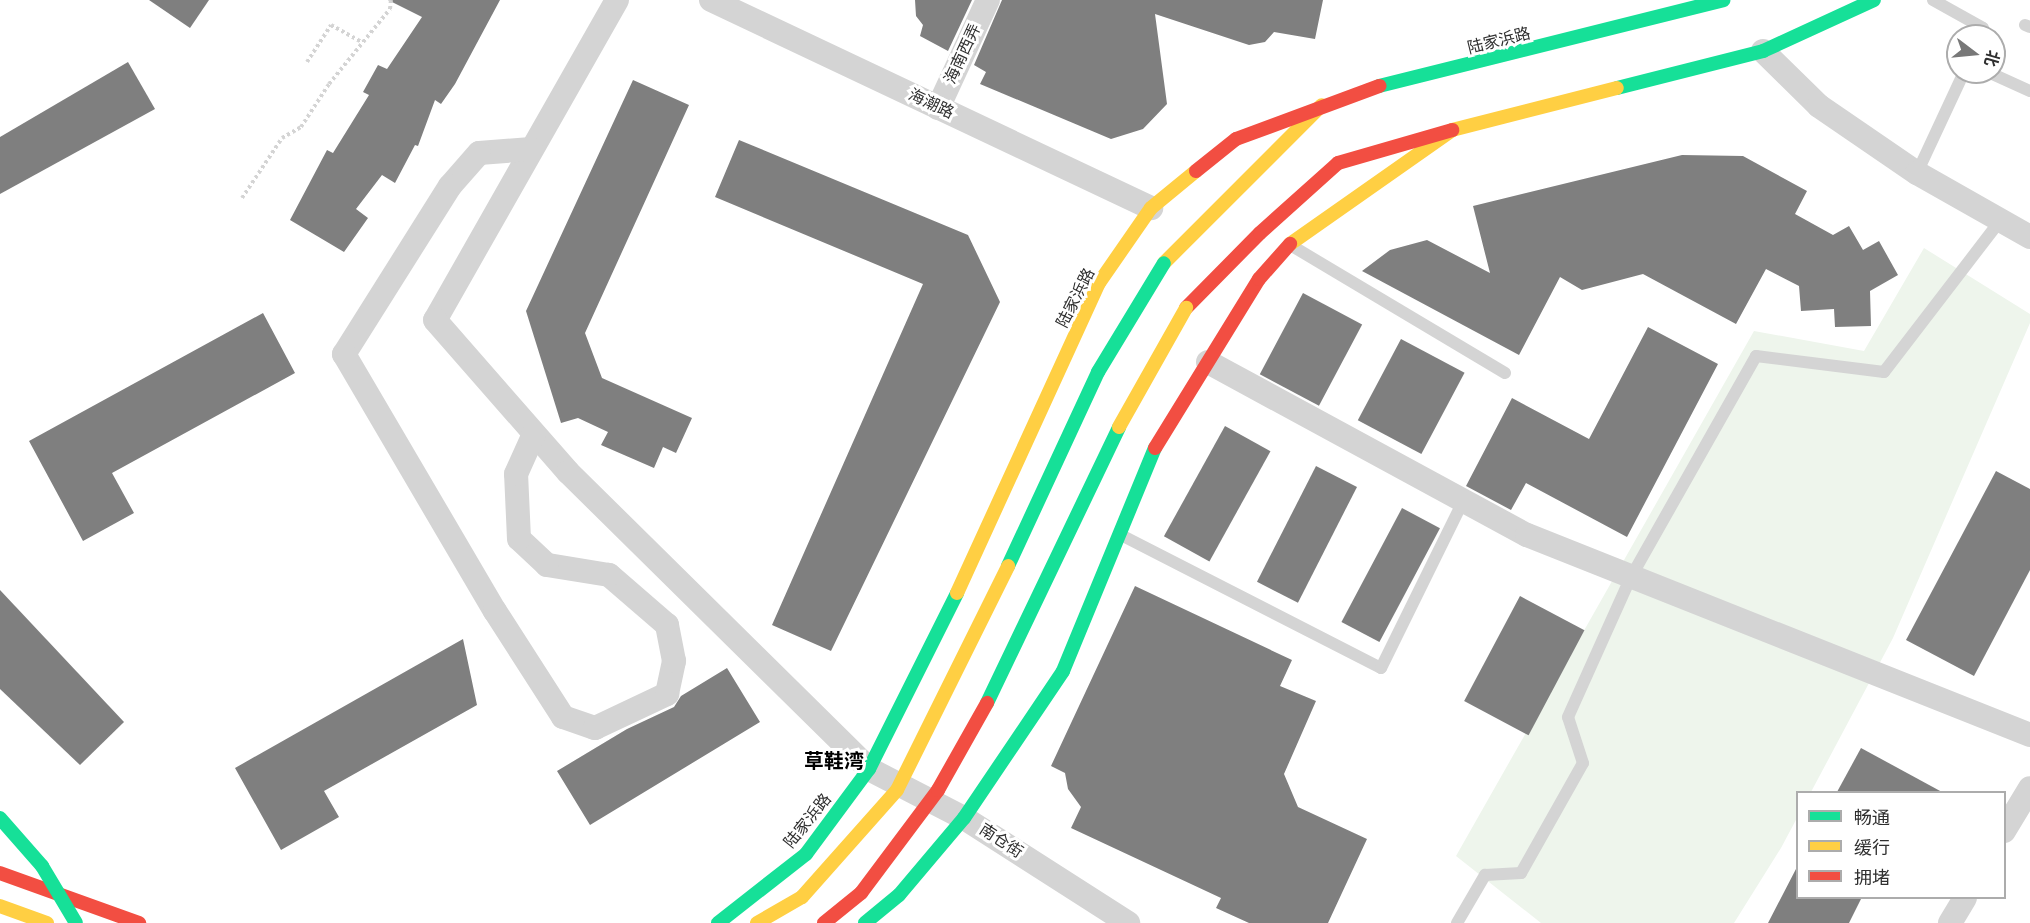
<!DOCTYPE html>
<html>
<head>
<meta charset="utf-8">
<style>
  body { margin:0 }
  #map { position:relative; width:2030px; height:923px; overflow:hidden; background:#fff; font-family:Rubik,"Noto Sans SC",sans-serif }
  div>[style] { position:absolute }
  .green>* { inset:0; background:#eef5ec }
  .building>* { inset:0; background:#7f7f7f; transform-origin:0 0 }
  .path>* { height:4px; margin-top:-2px; transform-origin:0; background:repeating-linear-gradient(90deg,#d4d4d4 0 3px,transparent 0 6px) }
  .lane>* { height:12px; margin:-6px; padding:0 6px; transform-origin:6px; border-radius:6px; background:#d4d4d4 }
  .street>* { height:24px; margin:-12px; padding:0 12px; transform-origin:12px; border-radius:12px; background:#d4d4d4 }
  .fast>* { height:14px; margin:-7px; padding:0 7px; transform-origin:7px; border-radius:7px; background:#16e098 }
  .slow>* { height:14px; margin:-7px; padding:0 7px; transform-origin:7px; border-radius:7px; background:#ffcf43 }
  .jam>* { height:14px; margin:-7px; padding:0 7px; transform-origin:7px; border-radius:7px; background:#f24e42 }
  .fast-bridge>* { height:14px; margin:-7px; padding:0 7px; transform-origin:7px; border-radius:7px; background:#16e098 }
  .slow-bridge>* { height:14px; margin:-7px; padding:0 7px; transform-origin:7px; border-radius:7px; background:#ffcf43 }
  .jam-bridge>* { height:14px; margin:-7px; padding:0 7px; transform-origin:7px; border-radius:7px; background:#f24e42 }
  span { translate:-50% -50%; white-space:nowrap; text-align:center; line-height:1.15; -webkit-text-stroke:6px #fff; paint-order:stroke }
  .street-label { font-size:16px; color:#2f2f2f }
  .quarter-label { font-size:20px; color:#000; font-weight:700 }
  .legend { position:absolute; left:1796px; top:791px; width:210px; height:108px; box-sizing:border-box; background:#fff; border:2px solid #acacac; margin:0; padding:8px 10px; list-style:none; font-size:18px; color:#2f2f2f }
  .legend li { display:flex; align-items:center; gap:12px; height:30px }
  .legend b { width:30px; border:2px solid #acacac }
  .north { position:absolute; left:1946px; top:24px; width:60px; height:60px; box-sizing:border-box; background:#fff; border:2px solid #acacac; border-radius:50%; rotate:106deg; font-size:16px; font-weight:700; line-height:24px; text-align:center; color:#2f2f2f }
  .north::after { content:''; display:block; margin:auto; width:21px; height:27px; background:#787878; clip-path:polygon(50% 0,100% 100%,50% 72%,0 100%) }
</style>
</head>
<body>
<div id="map">
  <div class="green">
    <i style="clip-path:polygon(1924px 248px,2030px 314px,2030px 323px,1893px 638px,1811px 792px,1798px 792px,1797px 818px,1781px 848px,1734px 923px,1541px 923px,1456px 856px,1754px 331px,1864px 351px)"></i>
  </div>
  <div class="building">
    <i style="clip-path:polygon(149px 0,209px 0,190px 28px)"></i>
    <i style="clip-path:polygon(388px 0,500px 0,455px 84px,441px 104px,435px 100px,418px 146px,415px 145px,395px 183px,382px 175px,356px 209px,368px 218px,344px 252px,290px 220px,327px 150px,333px 153px,369px 95px,363px 92px,378px 65px,387px 69px,422px 17px)"></i>
    <i style="clip-path:polygon(915px 0,972px 0,948px 51px,920px 36px,923px 25px,916px 16px)"></i>
    <i style="clip-path:polygon(1002px 0,1323px 0,1315px 39px,1274px 32px,1265px 42px,1249px 45px,1155px 14px,1167px 104px,1143px 129px,1111px 139px,980px 84px,986px 72px,974px 65px)"></i>
    <i style="clip-path:polygon(128px 62px,155px 109px,0 194px,0 137px)"></i>
    <i style="clip-path:polygon(633px 80px,689px 105px,585px 333px,602px 378px,692px 418px,676px 453px,663px 447px,654px 468px,601px 445px,608px 432px,578px 418px,561px 423px,526px 311px)"></i>
    <i style="clip-path:polygon(739px 140px,968px 235px,1000px 302px,831px 651px,772px 625px,923px 284px,715px 197px)"></i>
    <i style="clip-path:polygon(1682px 155px,1743px 156px,1807px 191px,1795px 214px,1833px 235px,1849px 226px,1863px 250px,1879px 241px,1898px 275px,1870px 291px,1871px 326px,1835px 327px,1834px 309px,1801px 311px,1799px 286px,1766px 269px,1736px 324px,1643px 274px,1582px 290px,1560px 277px,1519px 355px,1362px 271px,1390px 250px,1427px 240px,1490px 273px,1473px 206px)"></i>
    <i style="left:1303px;top:293px;width:67px;height:92px;rotate:28deg"></i>
    <i style="clip-path:polygon(263px 313px,295px 373px,112px 473px,134px 513px,83px 541px,29px 441px)"></i>
    <i style="clip-path:polygon(1648px 327px,1718px 364px,1627px 537px,1526px 483px,1511px 510px,1466px 486px,1512px 398px,1589px 439px)"></i>
    <i style="left:1401px;top:339px;width:72px;height:92px;rotate:28deg"></i>
    <i style="left:1225px;top:426px;width:52px;height:126px;rotate:29deg"></i>
    <i style="left:1316px;top:466px;width:46px;height:130px;rotate:27deg"></i>
    <i style="clip-path:polygon(1996px 471px,2030px 489px,2030px 570px,1974px 676px,1906px 640px)"></i>
    <i style="left:1402px;top:508px;width:43px;height:129px;rotate:28deg"></i>
    <i style="clip-path:polygon(1135px 586px,1292px 660px,1280px 686px,1316px 701px,1284px 774px,1298px 807px,1367px 839px,1328px 923px,1249px 923px,1216px 908px,1221px 898px,1071px 828px,1081px 807px,1068px 789px,1065px 773px,1051px 766px)"></i>
    <i style="clip-path:polygon(0 590px,124px 722px,80px 765px,0 689px)"></i>
    <i style="left:1520px;top:596px;width:73px;height:119px;rotate:28deg"></i>
    <i style="clip-path:polygon(463px 639px,477px 705px,324px 791px,339px 817px,281px 850px,235px 768px)"></i>
    <i style="clip-path:polygon(727px 668px,760px 722px,590px 825px,557px 771px,627px 729px,674px 707px,681px 696px)"></i>
    <i style="clip-path:polygon(1861px 748px,1942px 792px,1837px 792px)"></i>
    <i style="clip-path:polygon(1797px 867px,1797px 897px,1862px 897px,1849px 923px,1768px 923px)"></i>
  </div>
  <div class="path">
    <i style="left:307px;top:62px;width:44px;rotate:-57deg"></i>
    <i style="left:331px;top:25px;width:35px;rotate:29deg"></i>
    <i style="left:242px;top:198px;width:72px;rotate:-56.3deg"></i>
    <i style="left:282px;top:138px;width:22px;rotate:-30deg"></i>
    <i style="left:301px;top:127px;width:51px;rotate:-56.9deg"></i>
    <i style="left:329px;top:84px;width:97px;rotate:-50.9deg"></i>
    <i style="left:390px;top:9px;width:9px;rotate:-84deg"></i>
  </div>
  <div class="lane">
    <i style="left:1933px;top:0;width:57px;rotate:29.2deg"></i>
    <i style="left:1983px;top:28px;width:9px;rotate:117deg"></i>
    <i style="left:2025px;top:25px;width:5px;rotate:22deg"></i>
    <i style="left:1988px;top:72px;width:46px;rotate:24.3deg"></i>
    <i style="left:1917px;top:173px;width:111px;rotate:-65deg"></i>
    <i style="left:1292px;top:246px;width:248px;rotate:30.8deg"></i>
    <i style="left:1121px;top:535px;width:292px;rotate:27.1deg"></i>
    <i style="left:1381px;top:668px;width:186px;rotate:-63.8deg"></i>
    <i style="left:1457px;top:923px;width:56px;rotate:-59.7deg"></i>
    <i style="left:1485px;top:875px;width:36px;rotate:-3deg"></i>
    <i style="left:1521px;top:873px;width:126px;rotate:-60.6deg"></i>
    <i style="left:1583px;top:763px;width:48px;rotate:-108.1deg"></i>
    <i style="left:1568px;top:717px;width:154px;rotate:-65.8deg"></i>
    <i style="left:1631px;top:577px;width:254px;rotate:-60.5deg"></i>
    <i style="left:1756px;top:356px;width:129px;rotate:7.1deg"></i>
    <i style="left:1884px;top:372px;width:190px;rotate:-52.5deg"></i>
  </div>
  <div class="street">
    <i style="left:617px;top:0;width:368px;rotate:119.6deg"></i>
    <i style="left:435px;top:320px;width:202px;rotate:48.8deg"></i>
    <i style="left:568px;top:472px;width:423px;rotate:44.6deg"></i>
    <i style="left:869px;top:769px;width:107px;rotate:27.3deg"></i>
    <i style="left:964px;top:818px;width:195px;rotate:32.6deg"></i>
    <i style="left:711px;top:0;width:487px;rotate:25.3deg"></i>
    <i style="left:1763px;top:51px;width:78px;rotate:44.5deg"></i>
    <i style="left:1819px;top:106px;width:119px;rotate:34.4deg"></i>
    <i style="left:1917px;top:173px;width:130px;rotate:29.5deg"></i>
    <i style="left:938px;top:108px;width:119px;rotate:-65.2deg"></i>
    <i style="left:531px;top:149px;width:52px;rotate:175.6deg"></i>
    <i style="left:479px;top:153px;width:44px;rotate:131.3deg"></i>
    <i style="left:450px;top:186px;width:199px;rotate:122.2deg"></i>
    <i style="left:344px;top:354px;width:298px;rotate:59.6deg"></i>
    <i style="left:495px;top:611px;width:126px;rotate:57.3deg"></i>
    <i style="left:563px;top:717px;width:34px;rotate:19deg"></i>
    <i style="left:595px;top:728px;width:80px;rotate:-25.3deg"></i>
    <i style="left:667px;top:694px;width:34px;rotate:-78deg"></i>
    <i style="left:674px;top:661px;width:37px;rotate:-101deg"></i>
    <i style="left:667px;top:625px;width:77px;rotate:-139.2deg"></i>
    <i style="left:609px;top:575px;width:63px;rotate:-170.8deg"></i>
    <i style="left:547px;top:565px;width:38px;rotate:-137deg"></i>
    <i style="left:519px;top:539px;width:65px;rotate:-92.6deg"></i>
    <i style="left:516px;top:474px;width:44px;rotate:-65.8deg"></i>
    <i style="left:1208px;top:362px;width:363px;rotate:28.5deg"></i>
    <i style="left:1527px;top:535px;width:541px;rotate:21.68deg"></i>
    <i style="left:2004px;top:831px;width:50px;rotate:-58.8deg"></i>
    <i style="left:1950px;top:923px;width:29px;rotate:-59deg"></i>
  </div>
  <div class="fast">
    <i style="left:1379px;top:86px;width:355px;rotate:-14deg"></i>
    <i style="left:1617px;top:88px;width:151px;rotate:-14.2deg"></i>
    <i style="left:1763px;top:51px;width:122px;rotate:-24.7deg"></i>
    <i style="left:718px;top:923px;width:112px;rotate:-38.1deg"></i>
    <i style="left:806px;top:854px;width:106px;rotate:-53.5deg"></i>
    <i style="left:869px;top:769px;width:197px;rotate:-63.4deg"></i>
    <i style="left:865px;top:923px;width:44px;rotate:-39.5deg"></i>
    <i style="left:899px;top:895px;width:101px;rotate:-49.8deg"></i>
    <i style="left:964px;top:818px;width:177px;rotate:-56deg"></i>
    <i style="left:1063px;top:671px;width:241px;rotate:-67.6deg"></i>
  </div>
  <div class="slow">
    <i style="left:1290px;top:244px;width:198px;rotate:-35.1deg"></i>
    <i style="left:1452px;top:130px;width:170px;rotate:-14.3deg"></i>
    <i style="left:1164px;top:263px;width:223px;rotate:-45deg"></i>
    <i style="left:957px;top:593px;width:341px;rotate:-65.4deg"></i>
    <i style="left:1099px;top:283px;width:91px;rotate:-55.3deg"></i>
    <i style="left:1151px;top:208px;width:58px;rotate:-39.4deg"></i>
    <i style="left:0;top:906px;width:50px;rotate:19.9deg"></i>
  </div>
  <div class="jam">
    <i style="left:1196px;top:171px;width:51px;rotate:-38.7deg"></i>
    <i style="left:1236px;top:139px;width:153px;rotate:-20.3deg"></i>
    <i style="left:1186px;top:308px;width:105px;rotate:-45.4deg"></i>
    <i style="left:1260px;top:233px;width:105px;rotate:-41.9deg"></i>
    <i style="left:1338px;top:163px;width:119px;rotate:-16.1deg"></i>
    <i style="left:1155px;top:448px;width:198px;rotate:-58.4deg"></i>
    <i style="left:1259px;top:279px;width:47px;rotate:-48.5deg"></i>
    <i style="left:0;top:873px;width:148px;rotate:19.8deg"></i>
  </div>
  <div class="fast-bridge">
    <i style="left:1008px;top:566px;width:214px;rotate:-65.1deg"></i>
    <i style="left:1098px;top:372px;width:127px;rotate:-58.8deg"></i>
    <i style="left:987px;top:703px;width:306px;rotate:-64.4deg"></i>
    <i style="left:0;top:818px;width:64px;rotate:48.8deg"></i>
    <i style="left:42px;top:866px;width:66px;rotate:59.2deg"></i>
  </div>
  <div class="slow-bridge">
    <i style="left:1119px;top:427px;width:137px;rotate:-60.6deg"></i>
    <i style="left:757px;top:923px;width:52px;rotate:-30deg"></i>
    <i style="left:802px;top:897px;width:143px;rotate:-48.4deg"></i>
    <i style="left:897px;top:790px;width:250px;rotate:-63.6deg"></i>
  </div>
  <div class="jam-bridge">
    <i style="left:824px;top:923px;width:48px;rotate:-39deg"></i>
    <i style="left:861px;top:893px;width:129px;rotate:-53.2deg"></i>
    <i style="left:938px;top:790px;width:100px;rotate:-60.6deg"></i>
  </div>
  <div class="street-label">
    <span style="left:1499px;top:41px;rotate:-14deg">陆家浜路</span>
    <span style="left:963px;top:54px;rotate:-65deg">海南西弄</span>
    <span style="left:931px;top:104px;rotate:25deg">海潮路</span>
    <span style="left:1076px;top:298px;rotate:-63deg">陆家浜路</span>
    <span style="left:808px;top:821px;rotate:-51deg">陆家浜路</span>
    <span style="left:1001px;top:841px;rotate:33deg">南仓街</span>
  </div>
  <div class="quarter-label">
    <span style="left:834px;top:761px">草鞋湾</span>
  </div>
  <ul class="legend">
  <li><b style="height:8px;background:#16e098"></b>畅通</li>
  <li><b style="height:8px;background:#ffcf43"></b>缓行</li>
  <li><b style="height:8px;background:#f24e42"></b>拥堵</li>
  </ul>
  <div class="north">北</div>
</div>
</body>
</html>
